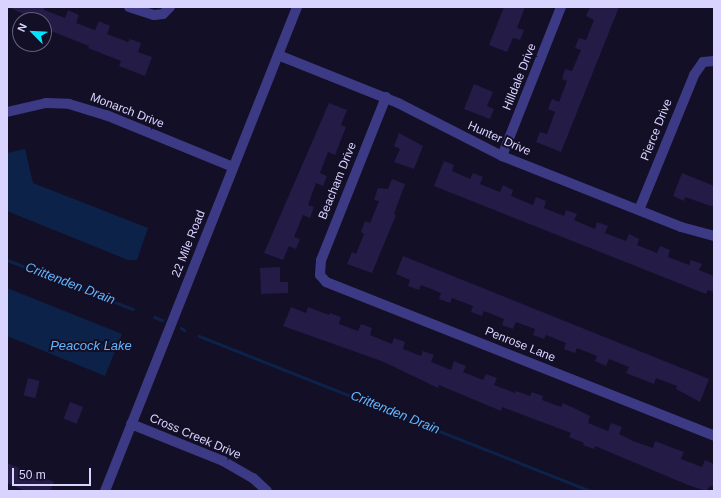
<!DOCTYPE html>
<html>
<head>
<meta charset="utf-8">
<style>
  body { margin:0 }
  #map { position:relative; width:721px; height:498px; overflow:hidden; background:#130f26; font-family:Helvetica,sans-serif }
  div>[style] { position:absolute }
  .water>* { inset:0; background:#0c2248 }
  .stream>* { height:3px; margin:-1.5px; padding:0 1.5px; transform-origin:1.5px; border-radius:1.5px; background:#0c2248 }
  .building>* { inset:0; background:#241b47; transform-origin:0 0 }
  .minor>* { height:10px; margin:-5px; padding:0 5px; transform-origin:5px; border-radius:5px; background:#3d3a85 }
  span { translate:-50% -50%; white-space:nowrap; text-align:center; line-height:1.15; -webkit-text-stroke:4px #130f26; paint-order:stroke }
  .street-label { font-size:12px; color:#d9d4ff }
  .water-label { font-size:13px; color:#62b6ff; font-style:italic }
  .frame { position:absolute; inset:0; border:8px solid #d9d4ff; pointer-events:none }
  .north { position:absolute; left:12px; top:12px; width:40px; height:40px; box-sizing:border-box; background:#130f26; border:1px solid #625e7d; border-radius:50%; rotate:294deg; font-size:11px; font-weight:700; line-height:16px; text-align:center; color:#d9d4ff }
  .north::after { content:''; display:block; margin:auto; width:14px; height:18px; background:#00e5ff; clip-path:polygon(50% 0,100% 100%,50% 72%,0 100%) }
  .scale { position:absolute; left:12px; top:468px; width:79px; height:18px; box-sizing:border-box; border:2px solid #d9d4ff; border-top:0; padding-left:5px; font-size:12px; line-height:14px; white-space:nowrap; color:#d9d4ff; -webkit-text-stroke:3px #130f26; paint-order:stroke }
</style>
</head>
<body>
<div id="map">
  <div class="water">
    <i style="clip-path:polygon(25px 149px,33px 183px,148px 228px,137px 260px,128px 260px,7px 211px,7px 153px)"></i>
    <i style="clip-path:polygon(7px 288px,122px 334px,105px 376px,7px 336px)"></i>
  </div>
  <div class="stream">
    <i style="left:7px;top:260px;width:135px;rotate:21.3deg"></i>
    <i style="left:154px;top:317px;width:9px;rotate:21deg"></i>
    <i style="left:181px;top:328px;width:4px;rotate:34deg"></i>
    <i style="left:199px;top:336px;width:421px;rotate:21.6deg"></i>
  </div>
  <div class="building">
    <i style="clip-path:polygon(8px 7px,45px 7px,44px 10px,65px 18px,68px 10px,79px 15px,76px 23px,95px 30px,99px 21px,110px 26px,107px 34px,128px 42px,130px 39px,141px 43px,138px 52px,152px 57px,145px 76px,119px 66px,121px 61px,88px 48px,89px 46px,51px 31px,51px 34px,44px 31px,44px 20px,27px 20px,28px 16px)"></i>
    <i style="clip-path:polygon(504px 7px,525px 7px,517px 28px,524px 30px,520px 40px,513px 38px,507px 52px,489px 45px)"></i>
    <i style="clip-path:polygon(590px 7px,619px 7px,561px 152px,536px 142px,540px 132px,547px 134px,555px 112px,548px 109px,552px 99px,559px 102px,567px 81px,562px 79px,565px 69px,572px 71px,581px 50px,575px 48px,579px 38px,586px 40px,594px 20px,586px 16px)"></i>
    <i style="clip-path:polygon(474px 84px,493px 92px,487px 106px,494px 109px,490px 119px,464px 109px)"></i>
    <i style="clip-path:polygon(329px 103px,347px 110px,341px 125px,346px 127px,335px 155px,328px 152px,320px 173px,327px 176px,323px 186px,316px 183px,308px 205px,314px 207px,310px 218px,303px 215px,294px 237px,300px 239px,296px 249px,289px 246px,283px 260px,264px 253px)"></i>
    <i style="clip-path:polygon(399px 133px,423px 146px,414px 169px,394px 162px,400px 149px,394px 146px)"></i>
    <i style="clip-path:polygon(444px 161px,454px 165px,452px 171px,470px 179px,473px 173px,483px 177px,480px 184px,500px 192px,503px 185px,513px 190px,511px 196px,533px 205px,536px 197px,546px 201px,544px 208px,564px 216px,566px 210px,577px 214px,574px 220px,595px 229px,597px 222px,608px 226px,605px 233px,626px 241px,629px 234px,639px 239px,637px 245px,657px 253px,660px 246px,670px 250px,668px 257px,689px 265px,691px 260px,702px 264px,699px 270px,714px 276px,714px 292px,708px 290px,706px 294px,434px 186px)"></i>
    <i style="clip-path:polygon(682px 173px,714px 186px,714px 207px,685px 197px,684px 201px,673px 196px)"></i>
    <i style="clip-path:polygon(392px 179px,405px 184px,394px 214px,396px 215px,372px 273px,347px 264px,352px 252px,356px 254px,364px 234px,361px 232px,365px 221px,370px 223px,379px 201px,374px 200px,378px 188px,388px 189px)"></i>
    <i style="clip-path:polygon(403px 256px,709px 379px,700px 402px,676px 389px,677px 386px,656px 378px,654px 384px,626px 373px,629px 367px,609px 359px,606px 366px,595px 361px,597px 356px,577px 348px,575px 353px,564px 349px,566px 343px,546px 335px,544px 339px,533px 335px,535px 329px,516px 322px,513px 329px,502px 325px,504px 319px,484px 311px,482px 316px,471px 312px,473px 306px,452px 298px,450px 303px,439px 299px,441px 293px,421px 285px,419px 290px,408px 286px,410px 280px,396px 274px)"></i>
    <i style="clip-path:polygon(280px 267px,280px 282px,288px 282px,288px 293px,261px 294px,260px 268px)"></i>
    <i style="clip-path:polygon(291px 307px,306px 313px,308px 307px,329px 315px,330px 313px,341px 317px,339px 324px,358px 331px,361px 324px,372px 328px,370px 335px,392px 344px,394px 338px,405px 342px,403px 349px,421px 356px,423px 351px,434px 355px,431px 362px,451px 370px,454px 361px,466px 366px,463px 372px,483px 380px,486px 374px,497px 378px,494px 385px,515px 393px,516px 391px,530px 396px,532px 392px,543px 396px,542px 400px,561px 407px,563px 403px,574px 408px,590px 416px,588px 423px,608px 431px,611px 423px,622px 427px,619px 434px,633px 441px,653px 448px,655px 441px,673px 448px,684px 452px,681px 459px,702px 467px,705px 460px,714px 464px,714px 487px,710px 486px,706px 491px,688px 485px,595px 446px,594px 449px,583px 445px,584px 443px,569px 437px,571px 433px,502px 407px,501px 411px,439px 385px,438px 388px,384px 362px,283px 326px)"></i>
    <i style="left:28px;top:378px;width:12px;height:18px;rotate:14deg"></i>
    <i style="left:70px;top:402px;width:14px;height:18px;rotate:21deg"></i>
    <i style="clip-path:polygon(7px 463px,54px 482px,50px 491px,26px 491px,7px 483px)"></i>
  </div>
  <div class="minor">
    <i style="left:129px;top:7px;width:26px;rotate:18deg"></i>
    <i style="left:154px;top:15px;width:9px;rotate:-6deg"></i>
    <i style="left:163px;top:14px;width:10px;rotate:-45deg"></i>
    <i style="left:278px;top:55px;width:129px;rotate:21.8deg"></i>
    <i style="left:398px;top:103px;width:117px;rotate:27deg"></i>
    <i style="left:502px;top:156px;width:193px;rotate:21.6deg"></i>
    <i style="left:681px;top:227px;width:34px;rotate:15deg"></i>
    <i style="left:386px;top:97px;width:175px;rotate:111.7deg"></i>
    <i style="left:321px;top:260px;width:15px;rotate:94deg"></i>
    <i style="left:320px;top:275px;width:9px;rotate:49deg"></i>
    <i style="left:326px;top:282px;width:417px;rotate:21.6deg"></i>
    <i style="left:7px;top:112px;width:40px;rotate:-13deg"></i>
    <i style="left:46px;top:103px;width:23px;rotate:2deg"></i>
    <i style="left:69px;top:104px;width:39px;rotate:17deg"></i>
    <i style="left:106px;top:115px;width:137px;rotate:22.3deg"></i>
    <i style="left:502px;top:156px;width:160px;rotate:-68.4deg"></i>
    <i style="left:639px;top:210px;width:146px;rotate:-67.8deg"></i>
    <i style="left:694px;top:75px;width:16px;rotate:-55deg"></i>
    <i style="left:703px;top:62px;width:11px;rotate:-5deg"></i>
    <i style="left:131px;top:424px;width:99px;rotate:21.9deg"></i>
    <i style="left:223px;top:461px;width:34px;rotate:30deg"></i>
    <i style="left:253px;top:478px;width:19px;rotate:43deg"></i>
    <i style="left:105px;top:491px;width:521px;rotate:-68.36deg"></i>
  </div>
  <div class="street-label">
    <span style="left:520px;top:77px;rotate:-68deg">Hilldale Drive</span>
    <span style="left:127px;top:111px;rotate:21deg">Monarch Drive</span>
    <span style="left:657px;top:130px;rotate:-68deg">Pierce Drive</span>
    <span style="left:499px;top:139px;rotate:24deg">Hunter Drive</span>
    <span style="left:338px;top:181px;rotate:-68deg">Beacham Drive</span>
    <span style="left:189px;top:244px;rotate:-68deg">22 Mile Road</span>
    <span style="left:520px;top:345px;rotate:22deg">Penrose Lane</span>
    <span style="left:195px;top:437px;rotate:23deg">Cross Creek Drive</span>
  </div>
  <div class="water-label">
    <span style="left:70px;top:284px;rotate:21deg">Crittenden Drain</span>
    <span style="left:91px;top:346px">Peacock Lake</span>
    <span style="left:395px;top:413px;rotate:22deg">Crittenden Drain</span>
  </div>
  <div class="frame"></div>
  <div class="north">N</div>
  <div class="scale">50 m</div>
</div>
</body>
</html>
